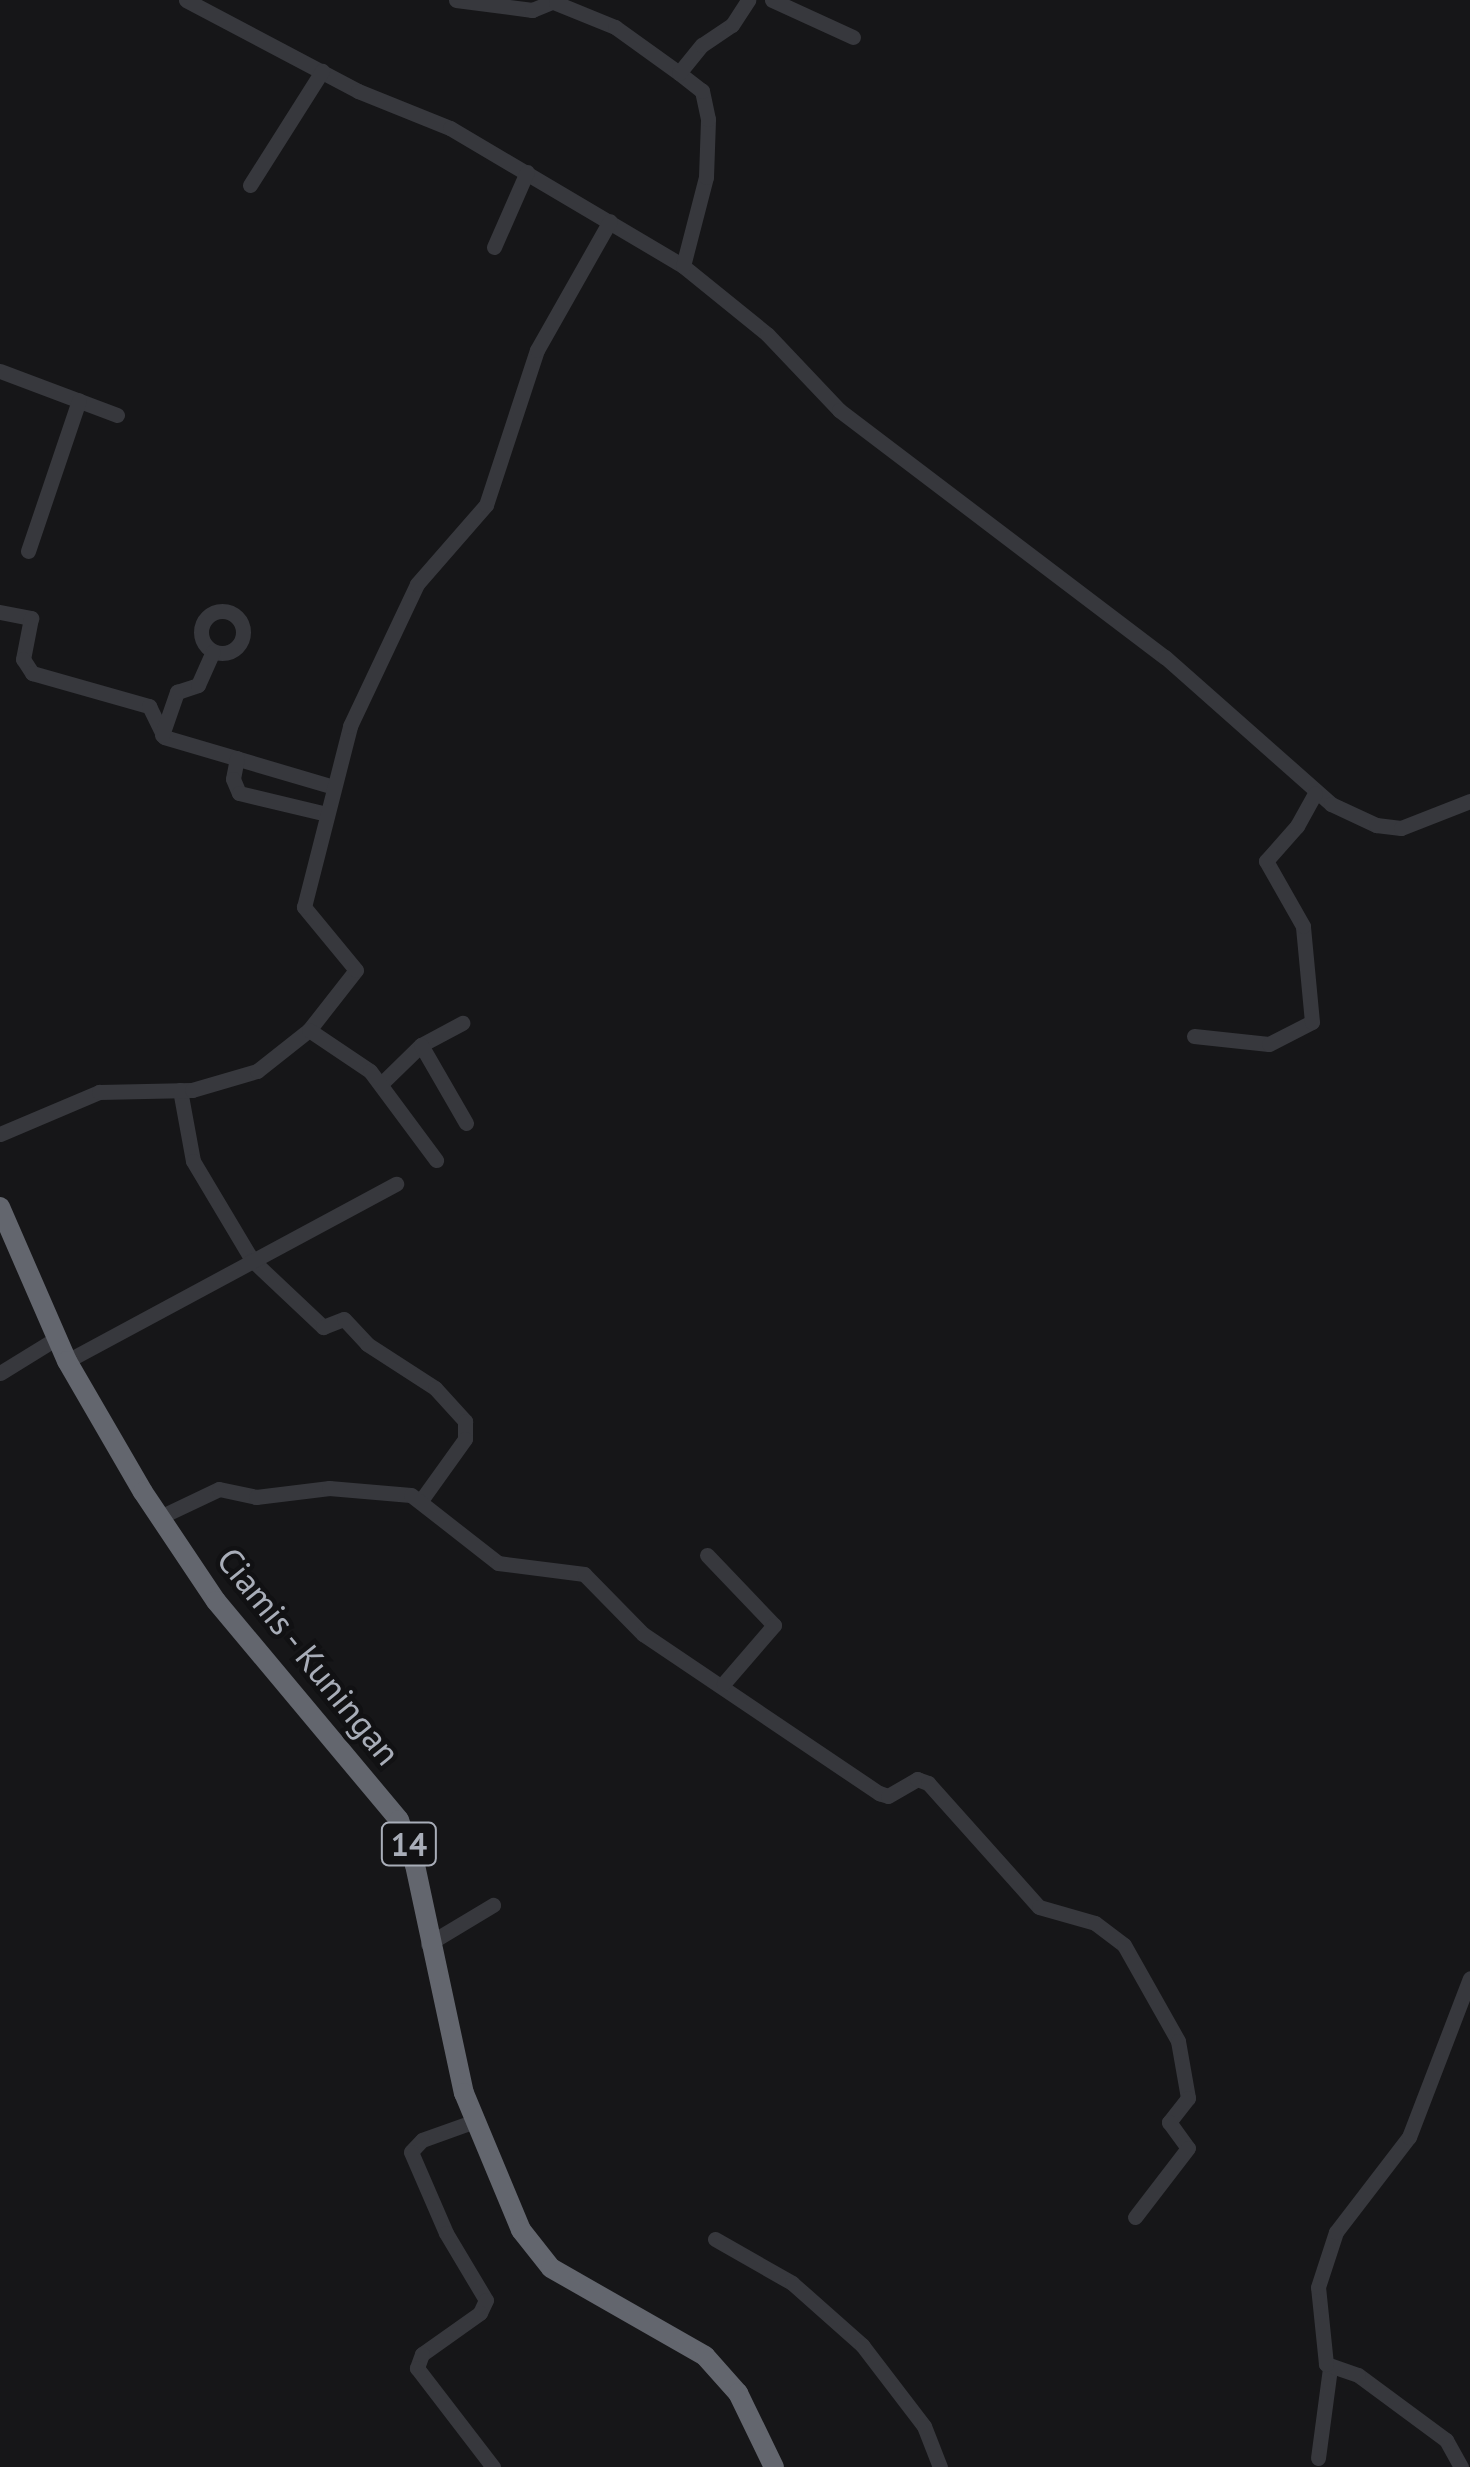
<!DOCTYPE html>
<html>
<head>
<meta charset="utf-8">
<style>
  body { margin:0 }
  #map { position:relative; width:1470px; height:2467px; overflow:hidden; background:#161618; font-family:"PT Sans",sans-serif }
  div>[style] { position:absolute }
  .minor>* { height:15px; margin:-7.5px; padding:0 7.5px; transform-origin:7.5px; border-radius:7.5px; background:#37383d }
  .minor>.ring { margin:-7.5px; padding:0; box-sizing:content-box; background:none; border:15px solid #37383d; border-radius:50% }
  .highway>* { height:20px; margin:-10px; padding:0 10px; transform-origin:10px; border-radius:10px; background:#63666e }
  span { translate:-50% -50%; white-space:nowrap; text-align:center; line-height:1.15; -webkit-text-stroke:9px #111113; paint-order:stroke }
  .shield-label span { padding:2px 8px; background:#111113; border:2px solid; border-radius:8px; -webkit-text-stroke-width:0 }
  .shield-label { font-size:32px; color:#a8adb8; font-weight:700 }
  .street-label { font-size:35px; color:#a8adb8 }
</style>
</head>
<body>
<div id="map">
  <div class="minor">
    <i style="left:186px;top:0;width:195px;rotate:27.9deg"></i>
    <i style="left:358px;top:91px;width:99px;rotate:21.9deg"></i>
    <i style="left:450px;top:128px;width:271px;rotate:30.6deg"></i>
    <i style="left:683px;top:266px;width:108px;rotate:39deg"></i>
    <i style="left:767px;top:334px;width:105px;rotate:46.5deg"></i>
    <i style="left:839px;top:410px;width:409px;rotate:37.2deg"></i>
    <i style="left:1165px;top:657px;width:222px;rotate:41.5deg"></i>
    <i style="left:1331px;top:804px;width:50px;rotate:25deg"></i>
    <i style="left:1376px;top:825px;width:25px;rotate:7deg"></i>
    <i style="left:1401px;top:828px;width:74px;rotate:-21.4deg"></i>
    <i style="left:456px;top:0;width:77px;rotate:7.5deg"></i>
    <i style="left:532px;top:10px;width:27px;rotate:-22deg"></i>
    <i style="left:772px;top:0;width:89px;rotate:24.6deg"></i>
    <i style="left:556px;top:3px;width:64px;rotate:22.1deg"></i>
    <i style="left:615px;top:27px;width:79px;rotate:35.7deg"></i>
    <i style="left:250px;top:185px;width:135px;rotate:-57.7deg"></i>
    <i style="left:494px;top:247px;width:82px;rotate:-66.3deg"></i>
    <i style="left:683px;top:266px;width:92px;rotate:-75.5deg"></i>
    <i style="left:706px;top:177px;width:58px;rotate:-88deg"></i>
    <i style="left:708px;top:119px;width:29px;rotate:-102deg"></i>
    <i style="left:702px;top:91px;width:29px;rotate:-142deg"></i>
    <i style="left:679px;top:73px;width:36px;rotate:-51deg"></i>
    <i style="left:702px;top:45px;width:36px;rotate:-34deg"></i>
    <i style="left:732px;top:25px;width:30px;rotate:-57deg"></i>
    <i style="left:0;top:371px;width:125px;rotate:20.6deg"></i>
    <i style="left:28px;top:551px;width:159px;rotate:-71.3deg"></i>
    <i class="ring" style="left:201px;top:611px;width:27px;height:27px"></i>
    <i style="left:0;top:612px;width:32px;rotate:11deg"></i>
    <i style="left:31px;top:618px;width:42px;rotate:101deg"></i>
    <i style="left:23px;top:659px;width:17px;rotate:57deg"></i>
    <i style="left:32px;top:673px;width:122px;rotate:15.8deg"></i>
    <i style="left:149px;top:706px;width:34px;rotate:64deg"></i>
    <i style="left:164px;top:737px;width:173px;rotate:16.4deg"></i>
    <i style="left:162px;top:735px;width:46px;rotate:-70.8deg"></i>
    <i style="left:177px;top:692px;width:22px;rotate:-18deg"></i>
    <i style="left:198px;top:685px;width:36px;rotate:-66deg"></i>
    <i style="left:237px;top:758px;width:21px;rotate:101deg"></i>
    <i style="left:233px;top:779px;width:15px;rotate:67deg"></i>
    <i style="left:239px;top:793px;width:86px;rotate:13.4deg"></i>
    <i style="left:309px;top:1030px;width:76px;rotate:-51.9deg"></i>
    <i style="left:356px;top:970px;width:82px;rotate:-129.5deg"></i>
    <i style="left:304px;top:907px;width:187px;rotate:-75.7deg"></i>
    <i style="left:350px;top:726px;width:157px;rotate:-64.7deg"></i>
    <i style="left:417px;top:584px;width:105px;rotate:-48.9deg"></i>
    <i style="left:486px;top:505px;width:163px;rotate:-71.8deg"></i>
    <i style="left:537px;top:350px;width:148px;rotate:-60.5deg"></i>
    <i style="left:1194px;top:1036px;width:75px;rotate:6.1deg"></i>
    <i style="left:1269px;top:1044px;width:48px;rotate:-27.1deg"></i>
    <i style="left:1312px;top:1022px;width:96px;rotate:-95.4deg"></i>
    <i style="left:1303px;top:926px;width:75px;rotate:-119.6deg"></i>
    <i style="left:1266px;top:861px;width:47px;rotate:-48.5deg"></i>
    <i style="left:1297px;top:826px;width:37px;rotate:-61deg"></i>
    <i style="left:421px;top:1045px;width:47px;rotate:-28.2deg"></i>
    <i style="left:381px;top:1084px;width:56px;rotate:-44.3deg"></i>
    <i style="left:421px;top:1045px;width:90px;rotate:60deg"></i>
    <i style="left:180px;top:1090px;width:72px;rotate:79.6deg"></i>
    <i style="left:193px;top:1161px;width:115px;rotate:59.2deg"></i>
    <i style="left:252px;top:1260px;width:98px;rotate:43.3deg"></i>
    <i style="left:323px;top:1327px;width:22px;rotate:-21deg"></i>
    <i style="left:344px;top:1319px;width:34px;rotate:47deg"></i>
    <i style="left:367px;top:1344px;width:81px;rotate:32.9deg"></i>
    <i style="left:435px;top:1388px;width:45px;rotate:47.7deg"></i>
    <i style="left:465px;top:1421px;width:18px;rotate:90deg"></i>
    <i style="left:465px;top:1439px;width:74px;rotate:125.6deg"></i>
    <i style="left:0;top:1134px;width:108px;rotate:-23deg"></i>
    <i style="left:99px;top:1092px;width:93px;rotate:-1.2deg"></i>
    <i style="left:192px;top:1090px;width:68px;rotate:-16.3deg"></i>
    <i style="left:257px;top:1071px;width:66px;rotate:-38.3deg"></i>
    <i style="left:309px;top:1030px;width:73px;rotate:33.9deg"></i>
    <i style="left:370px;top:1071px;width:111px;rotate:53.4deg"></i>
    <i style="left:67px;top:1361px;width:374px;rotate:-28.3deg"></i>
    <i style="left:0;top:1373px;width:67px;rotate:-31.6deg"></i>
    <i style="left:160px;top:1517px;width:65px;rotate:-25.4deg"></i>
    <i style="left:219px;top:1489px;width:38px;rotate:12deg"></i>
    <i style="left:256px;top:1497px;width:74px;rotate:-7deg"></i>
    <i style="left:329px;top:1488px;width:82px;rotate:4.9deg"></i>
    <i style="left:411px;top:1495px;width:110px;rotate:38deg"></i>
    <i style="left:498px;top:1563px;width:87px;rotate:7.3deg"></i>
    <i style="left:584px;top:1574px;width:84px;rotate:45.5deg"></i>
    <i style="left:643px;top:1634px;width:285px;rotate:34deg"></i>
    <i style="left:879px;top:1793px;width:9px;rotate:18deg"></i>
    <i style="left:888px;top:1796px;width:34px;rotate:-30deg"></i>
    <i style="left:917px;top:1779px;width:12px;rotate:20deg"></i>
    <i style="left:928px;top:1783px;width:166px;rotate:48.2deg"></i>
    <i style="left:1039px;top:1907px;width:58px;rotate:15.9deg"></i>
    <i style="left:1095px;top:1923px;width:36px;rotate:37deg"></i>
    <i style="left:1124px;top:1945px;width:110px;rotate:60.6deg"></i>
    <i style="left:1178px;top:2041px;width:58px;rotate:80deg"></i>
    <i style="left:1188px;top:2098px;width:31px;rotate:128deg"></i>
    <i style="left:1169px;top:2122px;width:32px;rotate:54deg"></i>
    <i style="left:1188px;top:2148px;width:87px;rotate:127.5deg"></i>
    <i style="left:707px;top:1555px;width:97px;rotate:46.3deg"></i>
    <i style="left:774px;top:1625px;width:77px;rotate:130.8deg"></i>
    <i style="left:428px;top:1944px;width:76px;rotate:-31deg"></i>
    <i style="left:475px;top:2121px;width:56px;rotate:160.3deg"></i>
    <i style="left:422px;top:2140px;width:16px;rotate:133deg"></i>
    <i style="left:411px;top:2152px;width:88px;rotate:66.6deg"></i>
    <i style="left:446px;top:2233px;width:78px;rotate:59.2deg"></i>
    <i style="left:486px;top:2300px;width:14px;rotate:115deg"></i>
    <i style="left:480px;top:2313px;width:71px;rotate:144.7deg"></i>
    <i style="left:422px;top:2354px;width:15px;rotate:110deg"></i>
    <i style="left:417px;top:2368px;width:125px;rotate:52.5deg"></i>
    <i style="left:715px;top:2239px;width:89px;rotate:29.7deg"></i>
    <i style="left:792px;top:2283px;width:94px;rotate:41.5deg"></i>
    <i style="left:862px;top:2345px;width:102px;rotate:52.6deg"></i>
    <i style="left:924px;top:2426px;width:44px;rotate:68.7deg"></i>
    <i style="left:1318px;top:2458px;width:91px;rotate:-82.4deg"></i>
    <i style="left:1461px;top:2467px;width:31px;rotate:-119deg"></i>
    <i style="left:1446px;top:2440px;width:109px;rotate:-143.5deg"></i>
    <i style="left:1358px;top:2375px;width:34px;rotate:-161deg"></i>
    <i style="left:1326px;top:2364px;width:77px;rotate:-95.9deg"></i>
    <i style="left:1318px;top:2287px;width:58px;rotate:-71.9deg"></i>
    <i style="left:1336px;top:2232px;width:120px;rotate:-52.5deg"></i>
    <i style="left:1409px;top:2137px;width:170px;rotate:-69deg"></i>
  </div>
  <div class="highway">
    <i style="left:0;top:1207px;width:168px;rotate:66.5deg"></i>
    <i style="left:67px;top:1361px;width:151px;rotate:59.9deg"></i>
    <i style="left:143px;top:1492px;width:131px;rotate:56.2deg"></i>
    <i style="left:216px;top:1601px;width:285px;rotate:50.1deg"></i>
    <i style="left:399px;top:1820px;width:48px;rotate:70.4deg"></i>
    <i style="left:415px;top:1865px;width:233px;rotate:77.9deg"></i>
    <i style="left:464px;top:2093px;width:148px;rotate:67.4deg"></i>
    <i style="left:521px;top:2230px;width:48px;rotate:51.7deg"></i>
    <i style="left:551px;top:2268px;width:177px;rotate:29.7deg"></i>
    <i style="left:705px;top:2356px;width:50px;rotate:48.3deg"></i>
    <i style="left:738px;top:2393px;width:82px;rotate:64.1deg"></i>
  </div>
  <div class="shield-label">
    <span style="left:409px;top:1844px">14</span>
  </div>
  <div class="street-label">
    <span style="left:309px;top:1656px;rotate:51deg">Ciamis - Kuningan</span>
  </div>
</div>
</body>
</html>
